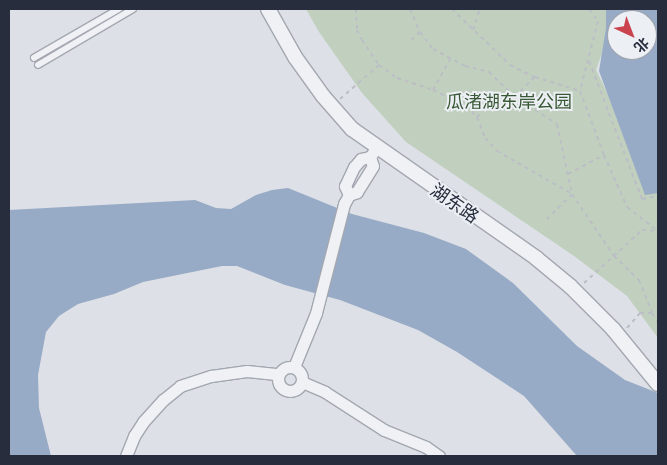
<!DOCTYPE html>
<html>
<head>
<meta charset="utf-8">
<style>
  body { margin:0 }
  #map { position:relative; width:667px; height:465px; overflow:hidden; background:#dde0e6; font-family:Manrope,"Noto Sans SC",sans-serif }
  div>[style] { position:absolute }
  .green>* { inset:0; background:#c1d0be }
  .water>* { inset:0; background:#98abc6 }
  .path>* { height:2px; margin-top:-1px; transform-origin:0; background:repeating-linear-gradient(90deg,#bbbec5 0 4px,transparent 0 8px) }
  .roads { filter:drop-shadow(1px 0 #a3a7b0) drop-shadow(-1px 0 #a3a7b0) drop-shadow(0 1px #a3a7b0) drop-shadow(0 -1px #a3a7b0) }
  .service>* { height:5.5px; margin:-2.75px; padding:0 2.75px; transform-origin:2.75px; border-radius:2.75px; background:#eff1f5 }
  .minor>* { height:11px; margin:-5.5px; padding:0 5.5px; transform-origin:5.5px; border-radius:5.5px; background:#eff1f5 }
  .minor>.ring { margin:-5.5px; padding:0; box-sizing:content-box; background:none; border:11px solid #eff1f5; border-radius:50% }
  .tertiary>* { height:14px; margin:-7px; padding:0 7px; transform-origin:7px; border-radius:7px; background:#eff1f5 }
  span { translate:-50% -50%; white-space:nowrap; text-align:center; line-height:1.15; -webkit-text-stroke:4px #eceff4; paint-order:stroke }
  .park-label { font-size:18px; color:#395835 }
  .street-label { font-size:18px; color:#272d3c }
  .frame { position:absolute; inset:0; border:10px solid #272d3c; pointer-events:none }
  .north { position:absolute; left:607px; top:10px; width:50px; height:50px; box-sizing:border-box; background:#eceff4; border:1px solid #9da1aa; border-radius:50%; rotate:137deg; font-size:14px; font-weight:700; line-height:20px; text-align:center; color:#272d3c }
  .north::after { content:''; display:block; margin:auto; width:18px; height:22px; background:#ca434f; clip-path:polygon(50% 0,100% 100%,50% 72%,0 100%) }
</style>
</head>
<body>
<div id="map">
  <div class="green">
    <i style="clip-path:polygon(306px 9px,618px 9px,596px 70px,655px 189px,658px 189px,658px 338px,627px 296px,574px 256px,406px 142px,362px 93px,319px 32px)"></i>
  </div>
  <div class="water">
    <i style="clip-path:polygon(evenodd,606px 9px,658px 9px,658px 193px,645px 195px,599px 71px,606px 28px,606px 9px,617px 20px,647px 20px,647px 50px,617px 50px,617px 20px)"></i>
    <i style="clip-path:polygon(288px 188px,352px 214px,424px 233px,466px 249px,513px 283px,577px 346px,625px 380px,658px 393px,658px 456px,577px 456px,524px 396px,457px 352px,418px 330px,340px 300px,285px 285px,237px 266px,222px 266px,143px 282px,114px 294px,78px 304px,59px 316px,46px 332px,38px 375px,39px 408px,51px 456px,9px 456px,9px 210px,195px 200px,216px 208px,231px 209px,256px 195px,272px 190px)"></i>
  </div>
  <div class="path">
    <i style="left:356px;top:9px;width:21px;rotate:87deg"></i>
    <i style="left:357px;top:30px;width:11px;rotate:63deg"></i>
    <i style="left:362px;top:40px;width:30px;rotate:56deg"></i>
    <i style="left:379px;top:65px;width:22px;rotate:36deg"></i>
    <i style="left:397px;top:78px;width:38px;rotate:18deg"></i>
    <i style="left:433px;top:90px;width:37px;rotate:26deg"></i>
    <i style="left:466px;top:106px;width:16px;rotate:45deg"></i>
    <i style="left:477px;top:117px;width:22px;rotate:69deg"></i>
    <i style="left:485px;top:138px;width:18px;rotate:47deg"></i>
    <i style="left:497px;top:151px;width:86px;rotate:29.8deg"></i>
    <i style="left:572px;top:194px;width:37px;rotate:135deg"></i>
    <i style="left:410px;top:9px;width:25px;rotate:67deg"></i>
    <i style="left:420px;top:32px;width:21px;rotate:53deg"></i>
    <i style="left:433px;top:49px;width:36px;rotate:28deg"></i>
    <i style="left:465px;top:66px;width:25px;rotate:14deg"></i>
    <i style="left:489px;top:72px;width:36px;rotate:44deg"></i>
    <i style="left:515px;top:97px;width:50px;rotate:32.7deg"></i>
    <i style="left:557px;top:124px;width:72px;rotate:77.9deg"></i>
    <i style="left:572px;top:194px;width:75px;rotate:55.9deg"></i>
    <i style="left:614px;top:256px;width:35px;rotate:44deg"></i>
    <i style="left:639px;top:280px;width:35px;rotate:68deg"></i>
    <i style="left:452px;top:9px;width:81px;rotate:44deg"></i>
    <i style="left:510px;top:65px;width:28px;rotate:26deg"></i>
    <i style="left:535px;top:77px;width:47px;rotate:17.3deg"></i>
    <i style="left:589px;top:9px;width:15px;rotate:53deg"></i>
    <i style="left:598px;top:21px;width:72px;rotate:104.4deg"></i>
    <i style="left:580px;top:91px;width:68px;rotate:69.4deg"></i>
    <i style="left:604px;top:155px;width:57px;rotate:66.1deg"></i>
    <i style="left:627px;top:207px;width:39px;rotate:38deg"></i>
    <i style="left:473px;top:30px;width:22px;rotate:-72deg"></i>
    <i style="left:411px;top:40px;width:12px;rotate:-42deg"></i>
    <i style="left:589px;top:61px;width:148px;rotate:69deg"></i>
    <i style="left:642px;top:199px;width:16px;rotate:-11deg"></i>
    <i style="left:433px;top:90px;width:35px;rotate:-61deg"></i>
    <i style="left:515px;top:97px;width:28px;rotate:-46deg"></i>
    <i style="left:340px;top:99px;width:52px;rotate:-41.1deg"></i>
    <i style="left:477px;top:117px;width:29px;rotate:-46deg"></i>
    <i style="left:497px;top:96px;width:18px;rotate:3deg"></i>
    <i style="left:568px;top:174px;width:41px;rotate:-27.8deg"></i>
    <i style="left:584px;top:283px;width:79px;rotate:-42.4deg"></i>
    <i style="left:642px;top:230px;width:14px;rotate:4deg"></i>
    <i style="left:627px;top:328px;width:20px;rotate:-49deg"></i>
    <i style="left:640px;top:313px;width:12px"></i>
    <i style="left:652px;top:313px;width:11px;rotate:56deg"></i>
  </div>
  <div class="roads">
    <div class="service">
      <i style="left:34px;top:58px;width:98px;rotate:-30deg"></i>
      <i style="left:38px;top:65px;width:110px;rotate:-30.5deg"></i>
    </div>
    <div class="minor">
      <i style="left:370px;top:157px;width:9px;rotate:72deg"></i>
      <i style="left:373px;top:166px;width:31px;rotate:122deg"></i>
      <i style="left:357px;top:192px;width:9px;rotate:159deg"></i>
      <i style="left:349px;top:195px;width:10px;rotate:-114deg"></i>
      <i style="left:345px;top:186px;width:21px;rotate:-65deg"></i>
      <i style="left:354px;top:167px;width:11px;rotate:-49deg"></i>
      <i style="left:361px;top:159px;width:9px;rotate:-13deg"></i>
      <i style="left:370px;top:157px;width:11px;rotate:-56deg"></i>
      <i class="ring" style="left:278px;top:367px;width:13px;height:13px"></i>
      <i style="left:294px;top:367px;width:58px;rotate:-67.8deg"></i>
      <i style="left:316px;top:313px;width:113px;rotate:-75.6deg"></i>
      <i style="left:344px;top:204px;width:10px;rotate:-61deg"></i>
      <i style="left:302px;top:382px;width:25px;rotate:23deg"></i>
      <i style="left:325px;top:392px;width:70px;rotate:32.8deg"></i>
      <i style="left:384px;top:430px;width:45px;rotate:22deg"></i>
      <i style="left:426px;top:447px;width:16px;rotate:35deg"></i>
      <i style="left:126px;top:456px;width:22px;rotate:-68deg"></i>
      <i style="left:134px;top:436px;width:17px;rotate:-57deg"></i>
      <i style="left:143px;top:422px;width:30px;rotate:-48deg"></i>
      <i style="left:163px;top:400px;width:22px;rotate:-39deg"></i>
      <i style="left:180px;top:386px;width:33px;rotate:-18deg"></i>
      <i style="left:211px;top:376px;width:36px;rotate:-8deg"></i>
      <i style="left:247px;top:371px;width:31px;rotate:6deg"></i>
    </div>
    <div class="tertiary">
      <i style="left:268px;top:9px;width:55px;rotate:60.6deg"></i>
      <i style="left:295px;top:57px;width:48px;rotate:54.3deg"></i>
      <i style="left:323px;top:96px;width:44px;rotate:48.7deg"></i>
      <i style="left:352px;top:129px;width:225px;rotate:35deg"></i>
      <i style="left:536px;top:258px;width:44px;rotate:39.5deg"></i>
      <i style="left:570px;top:286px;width:61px;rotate:45deg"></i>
      <i style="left:613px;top:329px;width:71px;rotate:50.7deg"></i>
    </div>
  </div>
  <div class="park-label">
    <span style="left:509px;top:101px">瓜渚湖东岸公园</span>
  </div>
  <div class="street-label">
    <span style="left:455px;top:203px;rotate:35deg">湖东路</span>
  </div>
  <div class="frame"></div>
  <div class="north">北</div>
</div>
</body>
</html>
